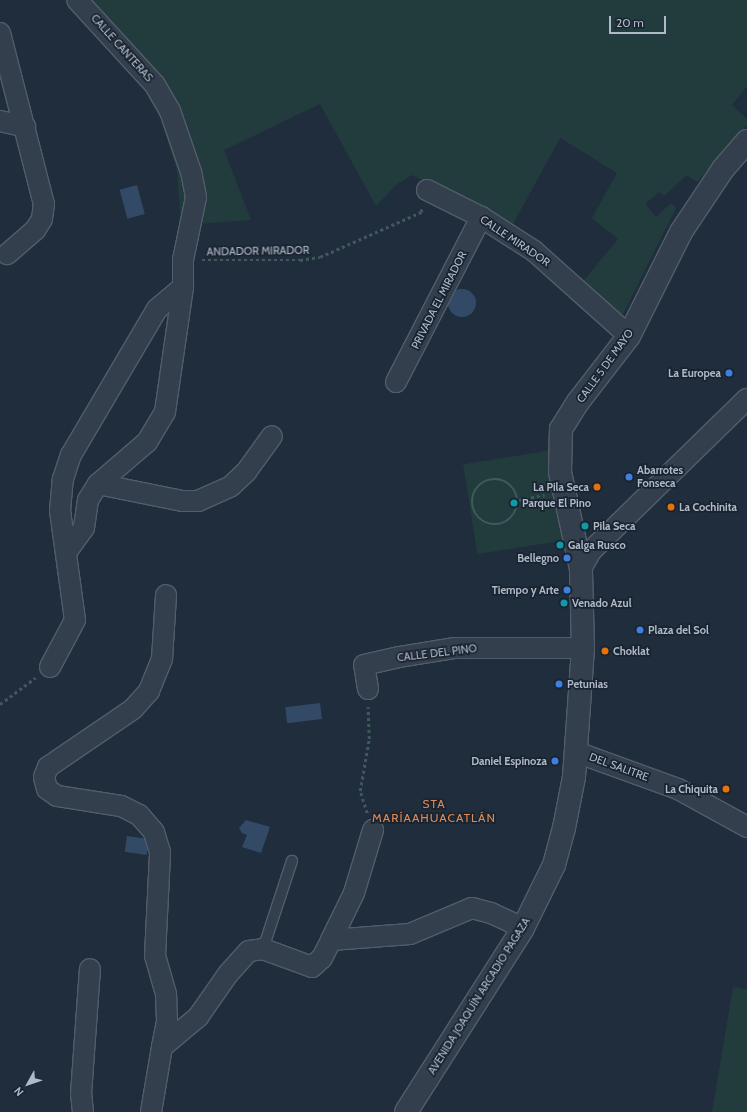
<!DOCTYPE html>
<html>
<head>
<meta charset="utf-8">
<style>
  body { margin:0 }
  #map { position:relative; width:747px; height:1112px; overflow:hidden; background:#202d3d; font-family:Cabin,sans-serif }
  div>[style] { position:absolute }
  .green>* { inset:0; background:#223c3e; transform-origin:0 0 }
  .water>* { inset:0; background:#324a66; transform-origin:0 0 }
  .round { border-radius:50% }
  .path>* { height:2.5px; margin-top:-1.25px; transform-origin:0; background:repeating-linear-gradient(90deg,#40595b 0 3px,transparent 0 6px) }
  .path>.ring { margin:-1.25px; padding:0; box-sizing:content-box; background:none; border:2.5px solid #40595b; border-radius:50% }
  .roads { filter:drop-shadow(1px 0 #525d6b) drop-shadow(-1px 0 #525d6b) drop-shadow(0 1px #525d6b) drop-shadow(0 -1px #525d6b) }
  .service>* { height:10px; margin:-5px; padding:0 5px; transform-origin:5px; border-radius:5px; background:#343f4d }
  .minor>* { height:20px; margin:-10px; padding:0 10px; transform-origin:10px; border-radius:10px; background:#343f4d }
  .tertiary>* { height:22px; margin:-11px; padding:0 11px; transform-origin:11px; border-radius:11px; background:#343f4d }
  .dots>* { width:11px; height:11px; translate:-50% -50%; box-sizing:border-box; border:2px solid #1a2431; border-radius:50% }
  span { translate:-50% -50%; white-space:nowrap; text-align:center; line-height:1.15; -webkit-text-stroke:3.5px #1a2431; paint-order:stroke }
  .street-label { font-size:11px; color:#afbac9 }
  .poi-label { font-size:11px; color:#afbac9; font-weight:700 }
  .right { translate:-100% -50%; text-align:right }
  .left { translate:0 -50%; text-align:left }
  .neighbourhood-label { font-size:12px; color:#dd8b56; letter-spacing:1px }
  .north { position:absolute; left:8px; top:1064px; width:40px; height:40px; -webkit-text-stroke:3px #1a2431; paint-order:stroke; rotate:230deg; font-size:11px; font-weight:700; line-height:16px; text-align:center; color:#afbac9 }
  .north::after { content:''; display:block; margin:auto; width:14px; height:18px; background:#afbac9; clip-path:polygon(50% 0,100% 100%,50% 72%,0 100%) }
  .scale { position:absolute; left:609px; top:16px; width:57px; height:18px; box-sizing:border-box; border:2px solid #afbac9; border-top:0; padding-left:5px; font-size:12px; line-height:14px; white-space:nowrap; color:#afbac9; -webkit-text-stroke:3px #1a2431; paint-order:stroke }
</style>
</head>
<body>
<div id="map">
  <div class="green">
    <i style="clip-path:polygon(77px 0,747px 0,747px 86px,732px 105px,747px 119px,747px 125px,697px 182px,687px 175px,664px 196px,659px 192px,645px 204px,656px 217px,671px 203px,676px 208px,620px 320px,580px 285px,618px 239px,592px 218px,617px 173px,560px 138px,513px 224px,412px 175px,397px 184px,376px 206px,320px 104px,224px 150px,251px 220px,181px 225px,177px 171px,161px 120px,140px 82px)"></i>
    <i style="left:553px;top:450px;width:91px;height:91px;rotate:81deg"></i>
    <i style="clip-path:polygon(733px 987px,747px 989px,747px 1112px,712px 1112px)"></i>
  </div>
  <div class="water">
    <i style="left:137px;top:185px;width:30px;height:18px;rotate:75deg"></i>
    <i class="round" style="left:448px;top:289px;width:28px;height:28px"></i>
    <i style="left:320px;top:703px;width:16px;height:35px;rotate:83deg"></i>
    <i style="clip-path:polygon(246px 820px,270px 827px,261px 853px,242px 847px,247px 835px,242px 833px,239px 828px)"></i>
    <i style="left:127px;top:836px;width:22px;height:16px;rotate:8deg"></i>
  </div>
  <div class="path">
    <i style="left:202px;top:260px;width:98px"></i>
    <i style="left:300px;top:260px;width:20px;rotate:-9deg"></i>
    <i style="left:320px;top:257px;width:111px;rotate:-24deg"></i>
    <i style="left:421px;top:212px;width:4px;rotate:-76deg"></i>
    <i class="ring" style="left:472px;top:479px;width:43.5px;height:43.5px"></i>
    <i style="left:519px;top:500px;width:26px;rotate:-11deg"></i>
    <i style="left:0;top:704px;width:44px;rotate:-36.6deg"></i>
    <i style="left:367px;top:813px;width:23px;rotate:-108deg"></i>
    <i style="left:360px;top:791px;width:53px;rotate:-80.2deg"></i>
    <i style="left:369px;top:739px;width:32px;rotate:-92deg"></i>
  </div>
  <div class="roads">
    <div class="service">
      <i style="left:263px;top:949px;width:93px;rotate:-71.8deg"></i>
    </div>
    <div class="minor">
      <i style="left:0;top:33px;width:177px;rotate:75.6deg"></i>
      <i style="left:44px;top:204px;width:15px;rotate:98deg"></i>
      <i style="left:42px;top:219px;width:13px;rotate:122deg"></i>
      <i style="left:35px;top:230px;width:37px;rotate:139deg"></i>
      <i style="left:0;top:121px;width:26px;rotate:13deg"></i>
      <i style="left:427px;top:190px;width:60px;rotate:26.6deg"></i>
      <i style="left:481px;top:217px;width:63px;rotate:32.7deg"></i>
      <i style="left:534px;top:251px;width:127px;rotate:41.8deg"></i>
      <i style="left:396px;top:382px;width:186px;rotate:-62.7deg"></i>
      <i style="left:98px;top:484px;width:86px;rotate:11.4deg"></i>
      <i style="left:182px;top:501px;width:16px"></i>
      <i style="left:198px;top:501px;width:36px;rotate:-24deg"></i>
      <i style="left:231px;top:486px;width:21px;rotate:-43deg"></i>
      <i style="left:246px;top:472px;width:44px;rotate:-54.2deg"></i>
      <i style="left:67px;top:551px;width:29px;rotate:-54deg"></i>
      <i style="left:84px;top:528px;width:28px;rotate:-82deg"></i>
      <i style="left:88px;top:500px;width:19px;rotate:-58deg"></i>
      <i style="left:98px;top:484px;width:65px;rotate:-40.6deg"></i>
      <i style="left:147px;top:442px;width:35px;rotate:-59deg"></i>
      <i style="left:165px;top:412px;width:126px;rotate:-81.8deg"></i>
      <i style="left:581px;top:569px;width:21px;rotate:-61deg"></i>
      <i style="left:591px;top:551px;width:218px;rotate:-44.3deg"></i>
      <i style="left:50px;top:667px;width:53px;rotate:-62deg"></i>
      <i style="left:75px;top:620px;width:110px;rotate:-97.8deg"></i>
      <i style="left:60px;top:511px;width:32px;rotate:-85deg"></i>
      <i style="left:63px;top:479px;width:25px;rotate:-72deg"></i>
      <i style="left:71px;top:455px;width:169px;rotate:-59.5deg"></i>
      <i style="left:157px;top:309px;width:34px;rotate:-40deg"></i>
      <i style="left:183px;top:287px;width:27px;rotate:-90deg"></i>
      <i style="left:183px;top:260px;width:64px;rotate:-78.3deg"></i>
      <i style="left:196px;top:197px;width:25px;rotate:-101deg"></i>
      <i style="left:191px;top:172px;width:65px;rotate:-109deg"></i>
      <i style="left:170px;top:111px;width:30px;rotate:-120deg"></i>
      <i style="left:155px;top:85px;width:115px;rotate:-132.5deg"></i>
      <i style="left:368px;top:689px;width:24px;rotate:-99deg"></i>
      <i style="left:364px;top:665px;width:36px;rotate:-13deg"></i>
      <i style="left:399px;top:657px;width:57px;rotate:-9.1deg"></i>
      <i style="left:455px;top:648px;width:128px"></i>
      <i style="left:576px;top:752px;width:109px;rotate:19.9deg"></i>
      <i style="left:678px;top:789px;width:79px;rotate:28.8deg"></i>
      <i style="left:331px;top:940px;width:52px;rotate:-63.9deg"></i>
      <i style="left:354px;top:893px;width:66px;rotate:-73.2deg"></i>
      <i style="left:162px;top:1047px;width:26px;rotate:-79deg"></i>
      <i style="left:167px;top:1021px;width:27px;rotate:-92deg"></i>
      <i style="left:166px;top:994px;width:40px;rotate:-106deg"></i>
      <i style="left:155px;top:956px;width:104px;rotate:-87.2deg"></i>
      <i style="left:160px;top:852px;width:21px;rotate:-107deg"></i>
      <i style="left:154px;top:832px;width:23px;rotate:-131deg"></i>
      <i style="left:139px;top:815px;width:20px;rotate:-153deg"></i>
      <i style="left:121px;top:806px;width:65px;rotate:-171.1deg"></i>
      <i style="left:57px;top:796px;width:12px;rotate:-145deg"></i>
      <i style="left:47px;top:789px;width:12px;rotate:-104deg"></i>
      <i style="left:44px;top:777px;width:11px;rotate:-68deg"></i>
      <i style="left:48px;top:767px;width:103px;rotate:-34.3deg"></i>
      <i style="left:133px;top:709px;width:24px;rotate:-48deg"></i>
      <i style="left:149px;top:691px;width:35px;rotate:-68deg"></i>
      <i style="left:162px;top:659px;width:64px;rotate:-86.4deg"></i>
      <i style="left:83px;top:1112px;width:18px;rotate:-96deg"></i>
      <i style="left:81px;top:1094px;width:125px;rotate:-85.9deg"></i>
      <i style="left:151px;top:1112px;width:66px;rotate:-80.4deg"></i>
      <i style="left:162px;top:1047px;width:47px;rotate:-39.8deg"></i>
      <i style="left:198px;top:1017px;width:52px;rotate:-55.1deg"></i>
      <i style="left:228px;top:974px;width:31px;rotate:-48deg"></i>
      <i style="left:249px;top:951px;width:14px;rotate:-8deg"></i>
      <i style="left:263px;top:949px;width:52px;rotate:20.2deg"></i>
      <i style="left:312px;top:967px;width:13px;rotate:-42deg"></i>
      <i style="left:322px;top:958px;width:20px;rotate:-63deg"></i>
      <i style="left:331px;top:940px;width:79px;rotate:-4.3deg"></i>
      <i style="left:410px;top:934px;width:67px;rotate:-22.8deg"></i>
      <i style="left:472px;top:908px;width:20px;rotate:15deg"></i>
      <i style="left:491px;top:913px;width:35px;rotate:25deg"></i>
    </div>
    <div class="tertiary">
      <i style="left:406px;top:1112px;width:218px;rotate:-57.5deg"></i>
      <i style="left:523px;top:928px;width:70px;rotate:-63.8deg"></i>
      <i style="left:554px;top:865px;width:38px;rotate:-75deg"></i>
      <i style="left:564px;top:828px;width:52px;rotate:-78.9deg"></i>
      <i style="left:574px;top:777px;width:129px;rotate:-86deg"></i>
      <i style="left:583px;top:648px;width:79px;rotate:-91.5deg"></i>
      <i style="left:581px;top:569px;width:99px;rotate:-102.2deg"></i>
      <i style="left:560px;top:472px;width:43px;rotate:-88.7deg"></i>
      <i style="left:561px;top:429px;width:32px;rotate:-58deg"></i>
      <i style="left:578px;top:402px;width:83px;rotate:-52.3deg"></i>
      <i style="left:629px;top:336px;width:116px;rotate:-63.4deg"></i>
      <i style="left:681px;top:232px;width:76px;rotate:-56.3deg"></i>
      <i style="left:723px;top:169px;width:37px;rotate:-49deg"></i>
    </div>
  </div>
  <div class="dots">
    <i style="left:729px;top:373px;background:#3f7fe0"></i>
    <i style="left:629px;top:477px;background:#3f7fe0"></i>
    <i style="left:597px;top:487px;background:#e8710a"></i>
    <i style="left:514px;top:503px;background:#0f9aa8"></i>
    <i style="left:671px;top:507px;background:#e8710a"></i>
    <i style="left:585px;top:526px;background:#0f9aa8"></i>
    <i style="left:560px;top:545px;background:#0f9aa8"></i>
    <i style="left:567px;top:558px;background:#3f7fe0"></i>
    <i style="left:567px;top:590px;background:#3f7fe0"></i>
    <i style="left:564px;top:603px;background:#0f9aa8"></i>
    <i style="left:640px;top:630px;background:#3f7fe0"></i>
    <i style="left:605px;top:651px;background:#e8710a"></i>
    <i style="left:559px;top:684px;background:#3f7fe0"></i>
    <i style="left:555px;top:761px;background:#3f7fe0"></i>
    <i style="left:726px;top:789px;background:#e8710a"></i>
  </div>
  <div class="street-label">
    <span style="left:122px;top:48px;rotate:48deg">CALLE CANTERAS</span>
    <span style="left:515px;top:241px;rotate:34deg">CALLE MIRADOR</span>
    <span style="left:258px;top:251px;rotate:-1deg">ANDADOR MIRADOR</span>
    <span style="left:439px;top:300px;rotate:-63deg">PRIVADA EL MIRADOR</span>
    <span style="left:605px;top:366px;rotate:-54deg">CALLE 5 DE MAYO</span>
    <span style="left:437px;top:653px;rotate:-7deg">CALLE DEL PINO</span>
    <span style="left:619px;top:767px;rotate:20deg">DEL SALITRE</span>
    <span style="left:479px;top:996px;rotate:-58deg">AVENIDA JOAQUÍN ARCADIO PAGAZA</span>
  </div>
  <div class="poi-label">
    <span class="right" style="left:721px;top:373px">La Europea</span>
    <span class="left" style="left:637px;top:477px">Abarrotes<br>Fonseca</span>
    <span class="right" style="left:589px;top:487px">La Pila Seca</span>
    <span class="left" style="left:522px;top:503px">Parque El Pino</span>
    <span class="left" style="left:679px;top:507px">La Cochinita</span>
    <span class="left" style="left:593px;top:526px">Pila Seca</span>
    <span class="left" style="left:568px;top:545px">Galga Rusco</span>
    <span class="right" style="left:559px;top:558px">Bellegno</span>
    <span class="right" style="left:559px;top:590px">Tiempo y Arte</span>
    <span class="left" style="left:572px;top:603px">Venado Azul</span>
    <span class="left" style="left:648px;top:630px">Plaza del Sol</span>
    <span class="left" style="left:613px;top:651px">Choklat</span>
    <span class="left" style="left:567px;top:684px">Petunias</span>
    <span class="right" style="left:547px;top:761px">Daniel Espinoza</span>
    <span class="right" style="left:718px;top:789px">La Chiquita</span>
  </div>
  <div class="neighbourhood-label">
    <span style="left:434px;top:811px">STA<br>MARÍAAHUACATLÁN</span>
  </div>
  <div class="north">N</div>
  <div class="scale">20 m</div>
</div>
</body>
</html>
